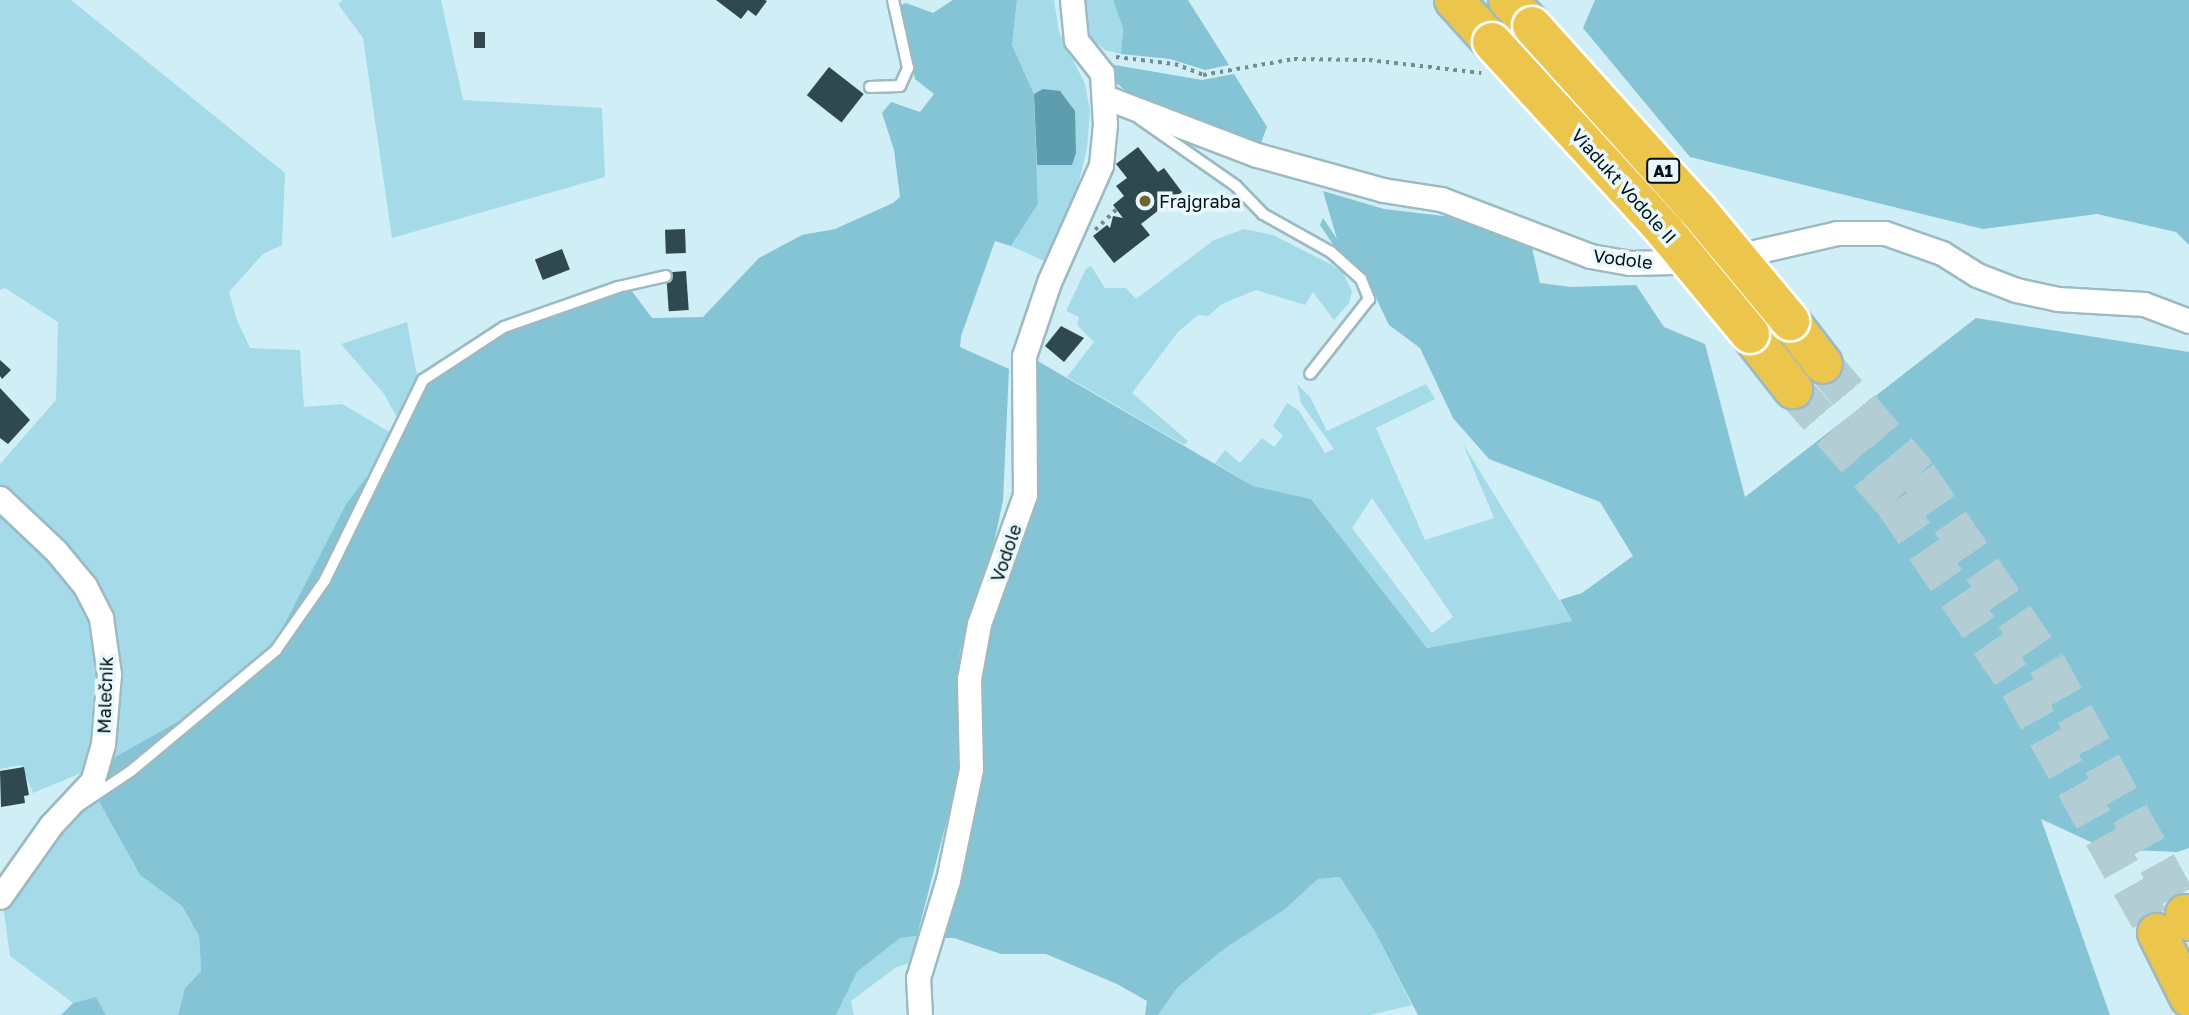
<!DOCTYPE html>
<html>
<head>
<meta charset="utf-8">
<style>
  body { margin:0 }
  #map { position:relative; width:2189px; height:1015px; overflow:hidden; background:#d0eef6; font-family:"Golos Text",sans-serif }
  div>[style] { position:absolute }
  .green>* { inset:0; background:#a5dbe9 }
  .forest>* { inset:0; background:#84c4d4 }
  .water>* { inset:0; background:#5e9dad }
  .building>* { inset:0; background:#2f494f; transform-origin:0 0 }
  .motorway-tunnel>* { height:38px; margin-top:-19px; transform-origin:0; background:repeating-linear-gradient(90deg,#b2cdd4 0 38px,transparent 0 57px) }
  .path>* { height:3.5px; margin-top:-1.75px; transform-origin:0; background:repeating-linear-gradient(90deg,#768b91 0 3.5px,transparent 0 8.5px) }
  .roads { filter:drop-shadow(2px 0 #9dbac2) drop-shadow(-2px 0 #9dbac2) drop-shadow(0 2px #9dbac2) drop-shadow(0 -2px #9dbac2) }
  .service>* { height:10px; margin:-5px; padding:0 5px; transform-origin:5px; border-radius:5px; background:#fff }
  .minor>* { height:23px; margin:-11.5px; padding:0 11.5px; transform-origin:11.5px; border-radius:11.5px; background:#fff }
  .motorway>* { height:38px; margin:-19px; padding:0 19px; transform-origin:19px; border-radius:19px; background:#ecc64c }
  .bridges { filter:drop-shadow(2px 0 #fff) drop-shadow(-2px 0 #fff) drop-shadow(0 2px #fff) drop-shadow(0 -2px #fff) }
  .motorway-bridge>* { height:38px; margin:-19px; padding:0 19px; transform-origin:19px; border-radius:19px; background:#ecc64c }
  .dots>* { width:19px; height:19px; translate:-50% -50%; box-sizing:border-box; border:4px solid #e7f9fe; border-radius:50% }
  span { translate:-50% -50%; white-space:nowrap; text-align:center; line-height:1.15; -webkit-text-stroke:7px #e7f9fe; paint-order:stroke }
  .shield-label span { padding:2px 5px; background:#e7f9fe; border:2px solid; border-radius:5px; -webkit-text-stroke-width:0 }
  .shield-label { font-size:16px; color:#050f12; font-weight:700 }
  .street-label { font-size:18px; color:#050f12 }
  .poi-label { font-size:18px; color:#050f12 }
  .left { translate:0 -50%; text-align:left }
</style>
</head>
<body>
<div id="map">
  <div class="green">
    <i style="clip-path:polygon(0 0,71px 0,285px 173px,282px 245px,263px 254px,229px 292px,237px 320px,250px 348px,300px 350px,304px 407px,342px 404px,393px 434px,391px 445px,346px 504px,258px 676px,108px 761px,109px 626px,0 489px,0 464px,56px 400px,58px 322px,5px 288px,0 290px)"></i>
    <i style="clip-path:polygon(343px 0,441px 0,463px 100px,602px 108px,605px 177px,392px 238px,363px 38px,338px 4px)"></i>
    <i style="clip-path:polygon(1017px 0,1054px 0,1059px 32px,1085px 84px,1090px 111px,1087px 148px,1069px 223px,1049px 263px,1011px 246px,1038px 204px,1037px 165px,1071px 165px,1043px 89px,1034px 94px,1012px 45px)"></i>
    <i style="clip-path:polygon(1076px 0,1113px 0,1123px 28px,1121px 54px,1105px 50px,1084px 33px)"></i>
    <i style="clip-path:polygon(1244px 229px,1273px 235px,1332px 265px,1343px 273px,1352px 291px,1349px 303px,1334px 320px,1313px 292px,1305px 305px,1256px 290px,1222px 304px,1208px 316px,1198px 315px,1178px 332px,1132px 393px,1188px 441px,1184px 445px,1067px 377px,1094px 342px,1077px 325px,1079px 317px,1066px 311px,1086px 269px,1091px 266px,1105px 288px,1126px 288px,1136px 299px,1214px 240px)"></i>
    <i style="clip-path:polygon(407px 322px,418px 381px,398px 419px,384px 394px,341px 344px)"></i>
    <i style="clip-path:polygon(evenodd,1297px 384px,1310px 397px,1327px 431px,1426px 384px,1435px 399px,1376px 428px,1425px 540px,1494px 518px,1463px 444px,1572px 621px,1427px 648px,1311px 499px,1253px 486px,1215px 463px,1225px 450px,1240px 463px,1262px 438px,1274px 447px,1283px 436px,1273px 426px,1287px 403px,1299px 411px,1325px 453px,1334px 449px,1301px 403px,1297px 384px,1372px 498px,1453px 617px,1432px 633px,1352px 528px,1372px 498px)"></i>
    <i style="clip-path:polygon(0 508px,71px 575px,101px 644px,96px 758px,81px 773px,33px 793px,21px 765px,0 769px)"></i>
    <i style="clip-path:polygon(97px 798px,140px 875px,182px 906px,199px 936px,201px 971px,185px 988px,178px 1015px,106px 1015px,96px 997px,73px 1003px,10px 956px,3px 905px,43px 847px)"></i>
    <i style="clip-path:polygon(1340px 877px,1375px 932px,1412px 1005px,1370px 1015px,1158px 1015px,1178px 987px,1224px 949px,1284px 910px,1318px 879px)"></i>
    <i style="clip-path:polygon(917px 936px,912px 962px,895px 968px,851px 1001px,854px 1015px,836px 1015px,857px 972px,900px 938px)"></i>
  </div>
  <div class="forest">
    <i style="clip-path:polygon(953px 0,1017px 0,1012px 45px,1034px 94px,1038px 204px,1011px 246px,995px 241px,961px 336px,960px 347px,1009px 369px,1003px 501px,990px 561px,973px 602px,960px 652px,956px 695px,959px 773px,917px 936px,900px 938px,857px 972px,836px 1015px,178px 1015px,185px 988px,201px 971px,199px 936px,182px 906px,140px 875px,97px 798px,107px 780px,108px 761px,258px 676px,346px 504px,391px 445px,396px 447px,423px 387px,463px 356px,508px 332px,631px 290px,652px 318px,703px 317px,759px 258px,802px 235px,835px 229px,893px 203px,900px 197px,894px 150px,882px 113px,891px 102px,920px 112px,934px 94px,915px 79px,899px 6px,906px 3px,933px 13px)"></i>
    <i style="clip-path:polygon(1113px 0,1188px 0,1229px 65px,1205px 70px,1170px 59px,1121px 54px,1123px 28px)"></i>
    <i style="clip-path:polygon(1595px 0,2189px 0,2189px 245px,2176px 232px,2097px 214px,1983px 229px,1690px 157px,1583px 28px)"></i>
    <i style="clip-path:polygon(1109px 64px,1202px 80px,1234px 74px,1267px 127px,1259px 148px,1142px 105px,1105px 73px)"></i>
    <i style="clip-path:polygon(1323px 191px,1384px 209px,1452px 217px,1532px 248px,1540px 283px,1571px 287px,1636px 285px,1664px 327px,1705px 344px,1745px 497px,1976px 318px,2189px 352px,2189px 848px,2177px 852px,2106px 849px,2041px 819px,2110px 1015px,1418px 1015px,1375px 932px,1340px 877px,1318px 879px,1284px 910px,1224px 949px,1178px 987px,1158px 1015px,1145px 1015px,1147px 1001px,1117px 984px,1046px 954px,1001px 954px,954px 938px,936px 938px,977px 667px,1018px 515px,1029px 356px,1253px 486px,1311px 499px,1427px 648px,1572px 621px,1560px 600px,1582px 593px,1633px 556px,1600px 502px,1489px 459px,1453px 418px,1420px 348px,1389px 325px,1369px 283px,1338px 252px,1320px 225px,1323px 218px,1337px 239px)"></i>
    <i style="clip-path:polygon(96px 997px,106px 1015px,61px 1015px,73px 1003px)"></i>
  </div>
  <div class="water">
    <i style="clip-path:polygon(1043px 89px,1060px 91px,1075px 111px,1076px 153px,1072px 165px,1037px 165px,1034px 94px)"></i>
  </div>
  <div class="building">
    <i style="clip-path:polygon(716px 0,765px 0,767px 1px,756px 16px,748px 10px,741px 19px)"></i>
    <i style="left:474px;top:32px;width:11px;height:16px"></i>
    <i style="left:829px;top:67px;width:44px;height:36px;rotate:38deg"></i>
    <i style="clip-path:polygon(1138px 147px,1158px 172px,1164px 168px,1182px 192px,1141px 224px,1150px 235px,1114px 263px,1093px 236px,1107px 225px,1110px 228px,1113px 216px,1123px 218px,1113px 205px,1124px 196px,1116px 186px,1127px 178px,1116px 164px)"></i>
    <i style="left:685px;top:229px;width:24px;height:20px;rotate:88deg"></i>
    <i style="left:562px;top:249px;width:22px;height:29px;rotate:69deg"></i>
    <i style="left:686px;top:271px;width:39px;height:20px;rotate:86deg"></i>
    <i style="clip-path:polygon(1061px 326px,1084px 338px,1064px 362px,1045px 346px)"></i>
    <i style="clip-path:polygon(0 360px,11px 370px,2px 379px,0 376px)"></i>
    <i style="clip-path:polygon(0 388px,30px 420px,8px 444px,0 438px)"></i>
    <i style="clip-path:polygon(24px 767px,29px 795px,24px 796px,25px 803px,1px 807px,0 771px)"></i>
  </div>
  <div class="motorway-tunnel">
    <i style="left:1823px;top:364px;width:146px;rotate:49.4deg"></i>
    <i style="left:1918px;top:475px;width:229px;rotate:55.7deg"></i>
    <i style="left:2047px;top:664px;width:286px;rotate:61.1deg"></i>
    <i style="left:1793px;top:389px;width:151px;rotate:48.5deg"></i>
    <i style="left:1893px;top:502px;width:224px;rotate:55.7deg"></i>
    <i style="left:2019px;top:687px;width:282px;rotate:60.7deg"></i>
  </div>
  <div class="path">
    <i style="left:1116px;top:57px;width:59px;rotate:6.8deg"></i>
    <i style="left:1175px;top:64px;width:30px;rotate:21deg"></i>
    <i style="left:1203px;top:75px;width:92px;rotate:-10deg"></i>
    <i style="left:1294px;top:59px;width:75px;rotate:0.8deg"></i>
    <i style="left:1369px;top:60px;width:113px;rotate:6.6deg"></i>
    <i style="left:1095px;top:230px;width:29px;rotate:-44deg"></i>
  </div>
  <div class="roads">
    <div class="service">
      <i style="left:870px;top:87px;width:30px;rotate:-2deg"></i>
      <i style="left:900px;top:86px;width:20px;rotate:-66deg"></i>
      <i style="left:908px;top:68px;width:70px;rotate:-102.4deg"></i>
      <i style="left:1140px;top:119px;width:117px;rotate:34.9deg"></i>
      <i style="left:1236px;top:186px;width:39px;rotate:46deg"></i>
      <i style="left:1263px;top:214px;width:78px;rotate:29.2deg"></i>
      <i style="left:1331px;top:252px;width:40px;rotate:42deg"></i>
      <i style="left:1361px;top:279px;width:22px;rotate:68deg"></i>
      <i style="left:1369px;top:299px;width:95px;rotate:128.2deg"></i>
      <i style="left:80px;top:805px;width:61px;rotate:-33.7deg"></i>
      <i style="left:131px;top:771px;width:189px;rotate:-39.8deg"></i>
      <i style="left:276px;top:650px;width:85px;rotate:-55deg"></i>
      <i style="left:325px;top:580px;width:223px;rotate:-63.9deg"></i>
      <i style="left:423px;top:380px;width:97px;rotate:-33.2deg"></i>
      <i style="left:504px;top:327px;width:121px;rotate:-19.3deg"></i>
      <i style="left:618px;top:287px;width:49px;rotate:-12.9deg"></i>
    </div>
    <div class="minor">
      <i style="left:1105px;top:97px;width:163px;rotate:20.9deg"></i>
      <i style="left:1257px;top:155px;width:131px;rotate:15.5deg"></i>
      <i style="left:1383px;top:190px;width:59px;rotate:8.8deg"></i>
      <i style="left:1441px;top:199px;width:160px;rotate:20.9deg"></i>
      <i style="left:1590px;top:256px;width:40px;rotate:10deg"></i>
      <i style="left:1629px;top:263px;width:86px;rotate:-1.3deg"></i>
      <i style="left:1715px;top:261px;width:125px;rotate:-12.9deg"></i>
      <i style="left:1837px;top:233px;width:48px"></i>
      <i style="left:1885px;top:233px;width:60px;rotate:19.3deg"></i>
      <i style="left:1942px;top:253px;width:41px;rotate:32.2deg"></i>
      <i style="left:1977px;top:275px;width:42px;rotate:21deg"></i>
      <i style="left:2016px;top:290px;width:43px;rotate:12.1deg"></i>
      <i style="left:2058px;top:299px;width:86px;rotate:3.3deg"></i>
      <i style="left:2144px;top:304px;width:48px;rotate:20.7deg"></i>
      <i style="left:0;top:498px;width:77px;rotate:43.4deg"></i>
      <i style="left:56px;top:551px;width:45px;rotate:50.4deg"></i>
      <i style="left:85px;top:586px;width:36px;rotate:63deg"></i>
      <i style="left:101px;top:618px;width:57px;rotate:81.9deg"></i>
      <i style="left:109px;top:674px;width:70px;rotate:94.9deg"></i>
      <i style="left:103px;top:744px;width:37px;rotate:106deg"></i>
      <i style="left:93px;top:780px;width:62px;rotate:133deg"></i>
      <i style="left:51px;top:825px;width:88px;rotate:125.3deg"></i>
      <i style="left:920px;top:1015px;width:37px;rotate:-93deg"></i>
      <i style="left:918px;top:978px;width:102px;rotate:-73deg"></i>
      <i style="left:948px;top:880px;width:113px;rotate:-78.3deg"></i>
      <i style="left:971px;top:769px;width:90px;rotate:-91.3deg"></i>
      <i style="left:969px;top:679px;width:56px;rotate:-79.7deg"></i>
      <i style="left:979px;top:624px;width:137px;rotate:-70.4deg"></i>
      <i style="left:1025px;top:495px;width:139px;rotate:-90.4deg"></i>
      <i style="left:1024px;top:356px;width:78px;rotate:-71.3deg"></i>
      <i style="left:1049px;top:282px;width:128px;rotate:-66deg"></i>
      <i style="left:1101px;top:165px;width:41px;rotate:-84.4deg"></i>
      <i style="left:1105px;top:124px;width:51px;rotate:-93.4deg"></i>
      <i style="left:1102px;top:73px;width:42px;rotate:-128.2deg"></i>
      <i style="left:1076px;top:40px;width:40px;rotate:-95.7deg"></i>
    </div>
    <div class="motorway">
      <i style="left:1454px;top:0;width:57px;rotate:47.9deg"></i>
      <i style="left:1508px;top:0;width:35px;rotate:47deg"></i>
      <i style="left:1790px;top:321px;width:54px;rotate:52.5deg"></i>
      <i style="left:1750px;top:334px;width:70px;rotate:52deg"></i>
      <i style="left:2185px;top:914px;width:8px;rotate:60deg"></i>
      <i style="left:2157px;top:933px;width:72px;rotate:63.4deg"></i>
    </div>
  </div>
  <div class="bridges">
    <div class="motorway-bridge">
      <i style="left:1532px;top:26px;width:246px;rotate:48deg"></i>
      <i style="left:1697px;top:209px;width:146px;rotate:50.3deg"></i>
      <i style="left:1492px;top:42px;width:255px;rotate:47.5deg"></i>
      <i style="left:1664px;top:230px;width:135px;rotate:50.4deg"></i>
    </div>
  </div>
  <div class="dots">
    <i style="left:1145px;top:201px;background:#726230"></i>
  </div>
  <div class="shield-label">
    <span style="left:1663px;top:171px">A1</span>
  </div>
  <div class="street-label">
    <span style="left:1624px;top:186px;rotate:48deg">Viadukt Vodole II</span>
    <span style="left:1623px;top:259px;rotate:7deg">Vodole</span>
    <span style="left:1006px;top:553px;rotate:-71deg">Vodole</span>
    <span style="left:105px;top:695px;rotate:-88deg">Malečnik</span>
  </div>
  <div class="poi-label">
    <span class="left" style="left:1159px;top:201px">Frajgraba</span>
  </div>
</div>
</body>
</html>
